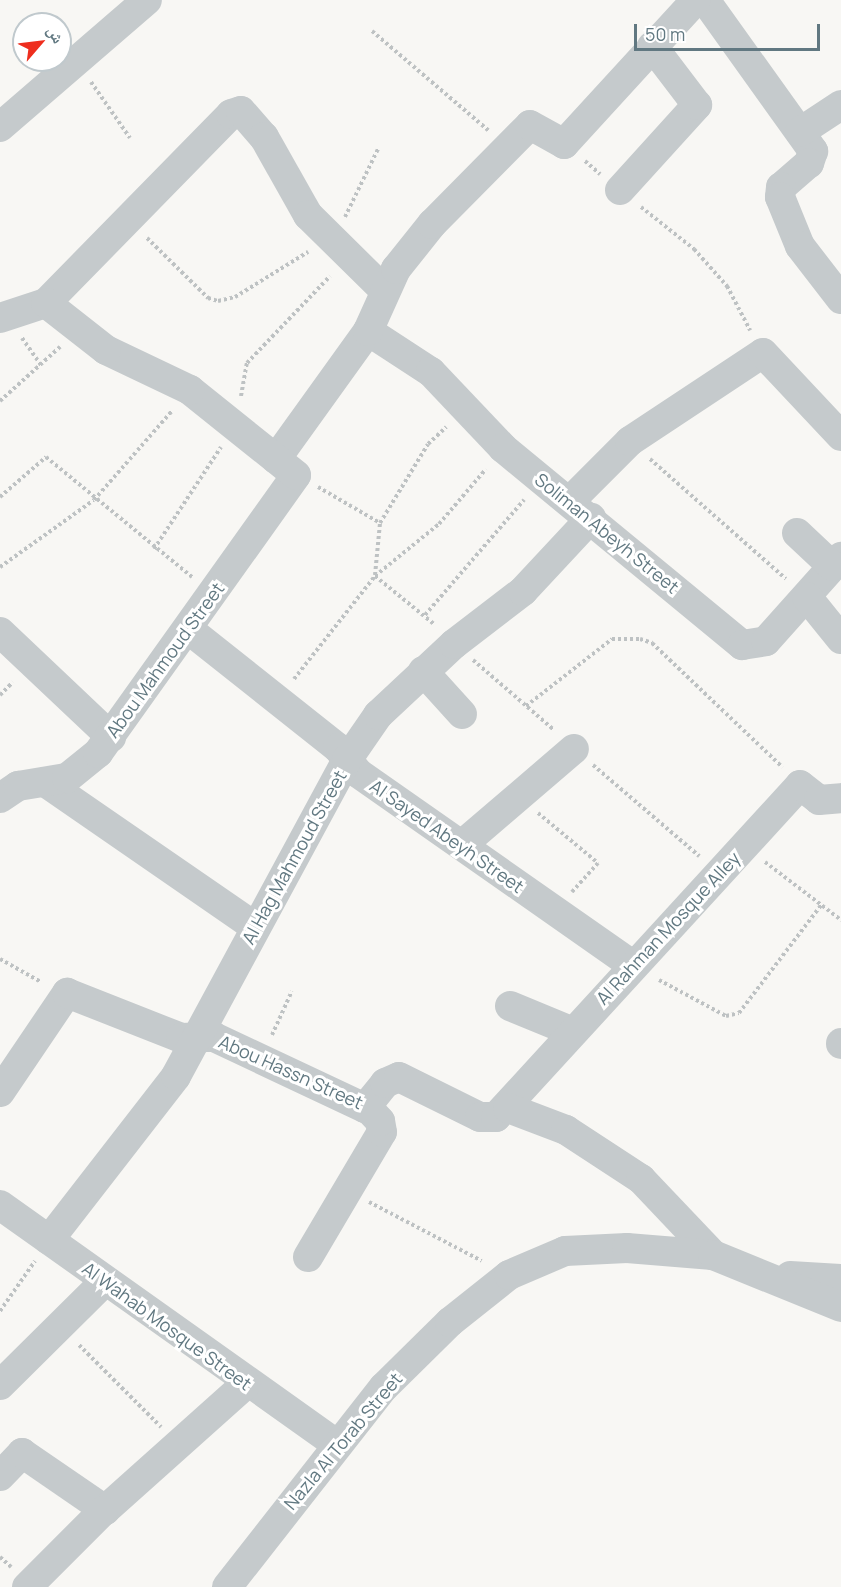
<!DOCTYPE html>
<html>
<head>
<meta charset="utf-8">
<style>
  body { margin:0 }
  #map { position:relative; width:841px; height:1587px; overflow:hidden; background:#f8f7f4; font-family:Manrope,"Noto Naskh Arabic",sans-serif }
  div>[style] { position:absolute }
  .path>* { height:4px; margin-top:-2px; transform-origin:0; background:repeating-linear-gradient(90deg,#bec2c3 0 3px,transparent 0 6px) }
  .street>* { height:30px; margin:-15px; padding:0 15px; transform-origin:15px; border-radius:15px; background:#c5cacc }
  span { translate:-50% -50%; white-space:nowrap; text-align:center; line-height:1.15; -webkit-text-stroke:6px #fff; paint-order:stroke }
  .street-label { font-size:18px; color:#617881 }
  .north { position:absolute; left:12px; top:12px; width:60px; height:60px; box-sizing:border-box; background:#fff; border:2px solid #c0c9cd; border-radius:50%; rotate:62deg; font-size:16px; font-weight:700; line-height:24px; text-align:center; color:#617881 }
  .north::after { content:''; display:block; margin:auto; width:21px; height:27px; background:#ee2e1e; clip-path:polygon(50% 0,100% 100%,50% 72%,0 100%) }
  .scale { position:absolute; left:634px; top:24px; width:186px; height:27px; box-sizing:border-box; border:3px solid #617881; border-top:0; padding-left:8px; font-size:18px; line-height:21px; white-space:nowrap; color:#617881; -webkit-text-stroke:4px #fff; paint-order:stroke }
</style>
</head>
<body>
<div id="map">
  <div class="path">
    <i style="left:372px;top:31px;width:153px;rotate:40.5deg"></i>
    <i style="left:91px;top:82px;width:68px;rotate:55.1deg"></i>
    <i style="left:585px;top:161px;width:20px;rotate:41deg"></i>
    <i style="left:641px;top:207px;width:68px;rotate:38.4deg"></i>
    <i style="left:694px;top:249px;width:50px;rotate:48.3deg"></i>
    <i style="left:727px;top:286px;width:50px;rotate:62.4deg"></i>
    <i style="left:345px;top:217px;width:76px;rotate:-64.1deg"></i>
    <i style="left:147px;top:238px;width:86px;rotate:44.5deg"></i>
    <i style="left:208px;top:298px;width:10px;rotate:17deg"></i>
    <i style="left:218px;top:301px;width:17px;rotate:-13deg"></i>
    <i style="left:235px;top:297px;width:86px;rotate:-31.7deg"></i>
    <i style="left:22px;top:338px;width:35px;rotate:55deg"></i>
    <i style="left:241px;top:396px;width:34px;rotate:-80deg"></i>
    <i style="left:247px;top:363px;width:120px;rotate:-46.3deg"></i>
    <i style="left:0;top:401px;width:81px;rotate:-42deg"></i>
    <i style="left:650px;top:459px;width:181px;rotate:41.4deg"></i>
    <i style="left:318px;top:487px;width:72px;rotate:30.1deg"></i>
    <i style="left:0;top:497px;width:61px;rotate:-41deg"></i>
    <i style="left:46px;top:457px;width:189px;rotate:39.4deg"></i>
    <i style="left:154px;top:549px;width:122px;rotate:-56.7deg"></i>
    <i style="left:0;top:567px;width:115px;rotate:-35.5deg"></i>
    <i style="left:94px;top:500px;width:118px;rotate:-48.8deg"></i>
    <i style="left:375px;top:575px;width:52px;rotate:-84.5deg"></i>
    <i style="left:380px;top:523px;width:92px;rotate:-58.7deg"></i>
    <i style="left:428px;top:444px;width:25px;rotate:-43deg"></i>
    <i style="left:375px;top:576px;width:77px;rotate:39.2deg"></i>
    <i style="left:425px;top:615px;width:152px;rotate:-49.3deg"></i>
    <i style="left:473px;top:660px;width:107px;rotate:40.8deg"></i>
    <i style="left:294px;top:679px;width:131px;rotate:-51.8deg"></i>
    <i style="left:375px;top:576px;width:82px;rotate:-39.1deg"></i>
    <i style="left:439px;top:524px;width:72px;rotate:-49.5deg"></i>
    <i style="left:0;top:695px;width:18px;rotate:-45deg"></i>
    <i style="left:526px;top:706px;width:109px;rotate:-37.9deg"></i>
    <i style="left:612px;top:639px;width:28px"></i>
    <i style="left:640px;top:639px;width:13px;rotate:18deg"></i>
    <i style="left:652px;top:643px;width:180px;rotate:43.6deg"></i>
    <i style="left:593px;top:765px;width:140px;rotate:40.6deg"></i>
    <i style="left:538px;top:813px;width:78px;rotate:39.8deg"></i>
    <i style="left:598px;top:863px;width:39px;rotate:132deg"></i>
    <i style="left:765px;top:862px;width:96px;rotate:37.3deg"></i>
    <i style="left:0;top:959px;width:47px;rotate:29.3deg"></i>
    <i style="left:659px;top:980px;width:76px;rotate:28.2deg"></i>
    <i style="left:726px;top:1016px;width:13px;rotate:-13deg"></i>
    <i style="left:739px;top:1013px;width:137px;rotate:-52.7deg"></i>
    <i style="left:272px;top:1035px;width:48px;rotate:-65.6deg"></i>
    <i style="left:369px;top:1202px;width:127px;rotate:27.6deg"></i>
    <i style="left:0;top:1311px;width:61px;rotate:-55deg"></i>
    <i style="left:79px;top:1345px;width:116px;rotate:45deg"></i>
    <i style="left:0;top:1557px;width:15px;rotate:42deg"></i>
  </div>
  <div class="street">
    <i style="left:705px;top:0;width:186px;rotate:54.4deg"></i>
    <i style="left:813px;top:151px;width:13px;rotate:108deg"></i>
    <i style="left:809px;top:163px;width:37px;rotate:139deg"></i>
    <i style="left:781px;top:187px;width:10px;rotate:96deg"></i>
    <i style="left:780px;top:197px;width:53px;rotate:67.8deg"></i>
    <i style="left:800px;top:246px;width:67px;rotate:52.3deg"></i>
    <i style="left:0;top:127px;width:194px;rotate:-40.8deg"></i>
    <i style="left:800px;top:132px;width:49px;rotate:-33.4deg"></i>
    <i style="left:620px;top:190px;width:115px;rotate:-47.8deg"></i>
    <i style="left:697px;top:105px;width:74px;rotate:-127.3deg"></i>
    <i style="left:0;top:318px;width:48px;rotate:-18.1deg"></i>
    <i style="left:46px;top:303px;width:264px;rotate:-45.6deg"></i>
    <i style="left:231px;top:114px;width:10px;rotate:-17deg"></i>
    <i style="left:241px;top:111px;width:35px;rotate:49deg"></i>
    <i style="left:264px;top:137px;width:90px;rotate:60.6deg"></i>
    <i style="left:308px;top:215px;width:107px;rotate:44.6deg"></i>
    <i style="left:368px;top:331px;width:75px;rotate:33.1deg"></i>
    <i style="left:431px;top:372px;width:105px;rotate:46.5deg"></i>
    <i style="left:503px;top:448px;width:310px;rotate:39.5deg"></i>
    <i style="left:742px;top:645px;width:24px;rotate:-9deg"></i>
    <i style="left:766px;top:641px;width:113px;rotate:-48.2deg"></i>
    <i style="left:276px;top:459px;width:158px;rotate:-54.3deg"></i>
    <i style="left:368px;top:331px;width:68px;rotate:-65.7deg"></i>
    <i style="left:396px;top:269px;width:58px;rotate:-51.3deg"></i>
    <i style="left:432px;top:224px;width:139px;rotate:-45.3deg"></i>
    <i style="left:530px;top:125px;width:39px;rotate:29deg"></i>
    <i style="left:564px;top:144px;width:195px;rotate:-47.5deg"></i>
    <i style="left:570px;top:501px;width:85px;rotate:-45deg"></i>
    <i style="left:630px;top:441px;width:159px;rotate:-33.5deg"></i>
    <i style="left:763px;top:353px;width:114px;rotate:46.8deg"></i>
    <i style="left:797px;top:533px;width:48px;rotate:43.3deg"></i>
    <i style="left:807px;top:597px;width:54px;rotate:51deg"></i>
    <i style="left:188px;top:629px;width:191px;rotate:38.4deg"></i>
    <i style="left:338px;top:748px;width:32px;rotate:51deg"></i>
    <i style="left:358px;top:773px;width:335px;rotate:35deg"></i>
    <i style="left:0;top:632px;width:153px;rotate:43.4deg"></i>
    <i style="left:423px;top:671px;width:58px;rotate:47.8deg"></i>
    <i style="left:45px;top:782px;width:255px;rotate:34.6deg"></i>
    <i style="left:0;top:798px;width:22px;rotate:-34deg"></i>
    <i style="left:18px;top:786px;width:50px;rotate:-9.3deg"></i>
    <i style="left:67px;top:778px;width:40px;rotate:-39deg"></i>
    <i style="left:98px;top:753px;width:341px;rotate:-54.5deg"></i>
    <i style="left:296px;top:475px;width:136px;rotate:-141.3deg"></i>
    <i style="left:190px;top:390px;width:93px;rotate:-154.5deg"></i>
    <i style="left:106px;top:350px;width:76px;rotate:-141.9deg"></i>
    <i style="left:463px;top:844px;width:146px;rotate:-40.6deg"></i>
    <i style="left:510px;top:1006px;width:66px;rotate:22.3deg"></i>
    <i style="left:841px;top:1044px;width:1px;rotate:-90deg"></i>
    <i style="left:0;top:1092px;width:120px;rotate:-55.9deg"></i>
    <i style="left:67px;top:993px;width:123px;rotate:21.5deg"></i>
    <i style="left:181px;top:1038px;width:33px;rotate:-2deg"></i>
    <i style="left:214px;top:1037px;width:167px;rotate:25.2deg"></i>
    <i style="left:365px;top:1108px;width:32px;rotate:-51deg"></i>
    <i style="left:385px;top:1083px;width:15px;rotate:-23deg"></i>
    <i style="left:399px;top:1077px;width:90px;rotate:26.3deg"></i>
    <i style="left:480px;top:1117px;width:16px"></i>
    <i style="left:496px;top:1117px;width:450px;rotate:-47.5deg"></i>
    <i style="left:800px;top:785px;width:24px;rotate:38deg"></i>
    <i style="left:819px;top:800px;width:22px;rotate:-5deg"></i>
    <i style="left:508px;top:1108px;width:62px;rotate:20.8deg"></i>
    <i style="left:566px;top:1130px;width:90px;rotate:33.2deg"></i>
    <i style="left:641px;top:1179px;width:105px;rotate:46.5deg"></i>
    <i style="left:0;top:1205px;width:412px;rotate:35.4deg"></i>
    <i style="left:49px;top:1240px;width:207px;rotate:-52.2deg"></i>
    <i style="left:176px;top:1076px;width:359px;rotate:-61.6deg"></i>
    <i style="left:347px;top:760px;width:55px;rotate:-55.4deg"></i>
    <i style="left:378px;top:715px;width:104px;rotate:-43.1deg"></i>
    <i style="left:454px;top:644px;width:87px;rotate:-37.5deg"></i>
    <i style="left:523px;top:591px;width:100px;rotate:-47deg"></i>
    <i style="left:308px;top:1257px;width:145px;rotate:-59.4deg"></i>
    <i style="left:382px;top:1132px;width:11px;rotate:-100deg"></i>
    <i style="left:380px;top:1121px;width:18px;rotate:-133deg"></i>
    <i style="left:790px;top:1276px;width:51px;rotate:3.4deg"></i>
    <i style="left:0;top:1385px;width:148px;rotate:-44.7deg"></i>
    <i style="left:0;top:1476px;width:32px;rotate:-46deg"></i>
    <i style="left:22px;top:1453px;width:101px;rotate:34.5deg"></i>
    <i style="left:105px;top:1510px;width:189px;rotate:-41.8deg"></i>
    <i style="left:27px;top:1587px;width:107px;rotate:-45deg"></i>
    <i style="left:227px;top:1587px;width:254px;rotate:-51.9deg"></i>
    <i style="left:384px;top:1387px;width:93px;rotate:-44.6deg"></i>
    <i style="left:450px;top:1322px;width:75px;rotate:-38.5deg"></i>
    <i style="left:509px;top:1275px;width:61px;rotate:-23.2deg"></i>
    <i style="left:565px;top:1251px;width:62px;rotate:-2.8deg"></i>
    <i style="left:627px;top:1248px;width:86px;rotate:4.7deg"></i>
    <i style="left:713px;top:1255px;width:138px;rotate:22.1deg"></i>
  </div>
  <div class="street-label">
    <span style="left:607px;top:533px;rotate:39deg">Soliman Abeyh Street</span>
    <span style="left:165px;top:660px;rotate:-54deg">Abou Mahmoud Street</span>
    <span style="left:447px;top:836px;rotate:35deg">Al Sayed Abeyh Street</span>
    <span style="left:294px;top:857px;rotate:-61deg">Al Hag Mahmoud Street</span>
    <span style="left:668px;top:928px;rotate:-47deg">Al Rahman Mosque Alley</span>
    <span style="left:291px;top:1072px;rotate:24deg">Abou Hassn Street</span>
    <span style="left:167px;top:1326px;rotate:36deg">Al Wahab Mosque Street</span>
    <span style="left:343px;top:1441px;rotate:-50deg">Nazla Al Torab Street</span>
  </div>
  <div class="north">ش</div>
  <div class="scale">50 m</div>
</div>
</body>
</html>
